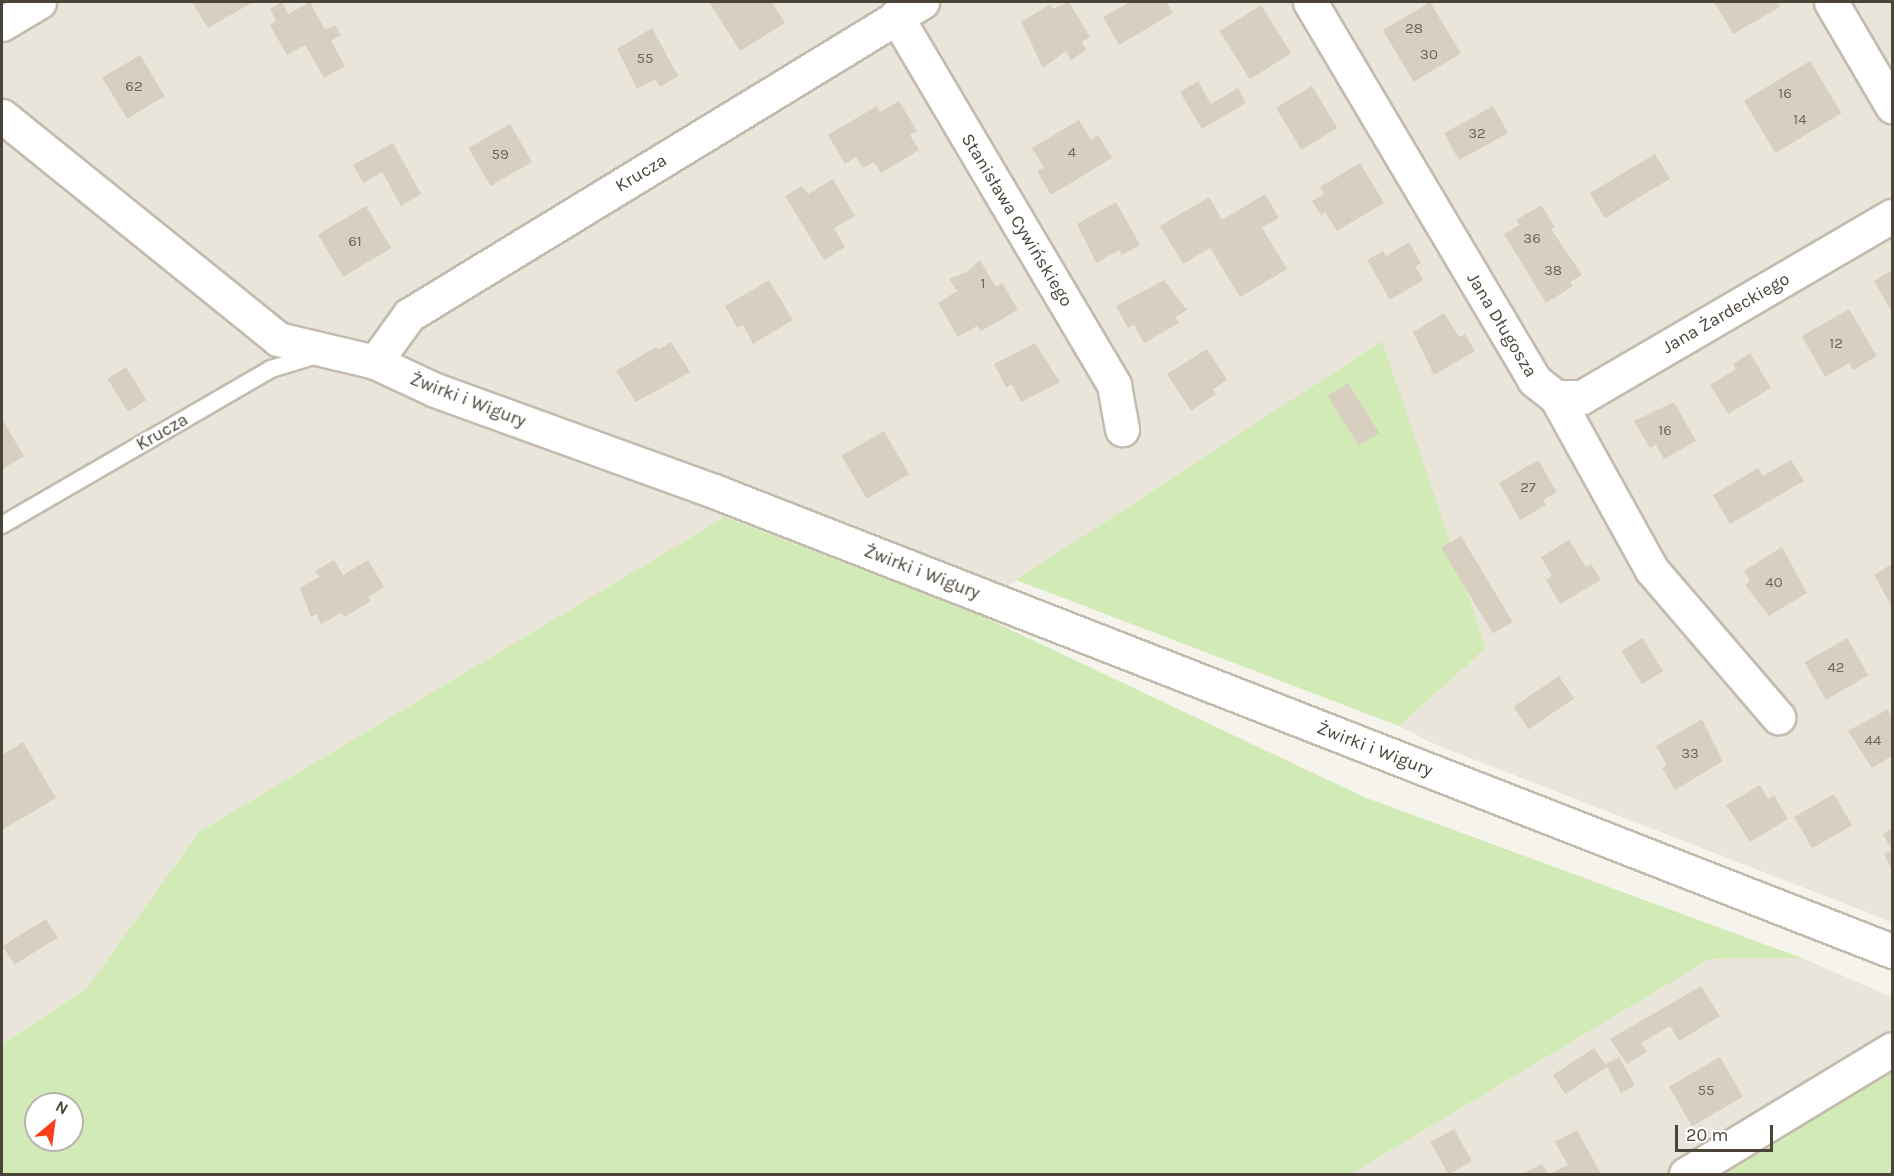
<!DOCTYPE html>
<html>
<head>
<meta charset="utf-8">
<style>
  body { margin:0 }
  #map { position:relative; width:1894px; height:1176px; overflow:hidden; background:#f6f3ec; font-family:Karla,sans-serif }
  div>[style] { position:absolute }
  .residential>* { inset:0; background:#eae5da }
  .green>* { inset:0; background:#d2eab5 }
  .building>* { inset:0; background:#d8cfc1; transform-origin:0 0 }
  .roads { filter:drop-shadow(2px 0 #c2bbae) drop-shadow(-2px 0 #c2bbae) drop-shadow(0 2px #c2bbae) drop-shadow(0 -2px #c2bbae) }
  .service>* { height:16px; margin:-8px; padding:0 8px; transform-origin:8px; border-radius:8px; background:#fff }
  .minor>* { height:33px; margin:-16.5px; padding:0 16.5px; transform-origin:16.5px; border-radius:16.5px; background:#fff }
  span { translate:-50% -50%; white-space:nowrap; text-align:center; line-height:1.15; -webkit-text-stroke:4.5px #fff; paint-order:stroke }
  .number-label { font-size:15px; color:#6e675b }
  .number-label span { -webkit-text-stroke-width:0 }
  .street-label { font-size:18px; color:#4b4439 }
  .frame { position:absolute; inset:0; border:3px solid #4b4439; pointer-events:none }
  .north { position:absolute; left:24px; top:1092px; width:60px; height:60px; box-sizing:border-box; background:#fff; border:2px solid #b7b4b0; border-radius:50%; rotate:29deg; font-size:16px; font-weight:700; line-height:24px; text-align:center; color:#4b4439 }
  .north::after { content:''; display:block; margin:auto; width:21px; height:27px; background:#fc3f1d; clip-path:polygon(50% 0,100% 100%,50% 72%,0 100%) }
  .scale { position:absolute; left:1675px; top:1125px; width:98px; height:27px; box-sizing:border-box; border:3px solid #4b4439; border-top:0; padding-left:8px; font-size:18px; line-height:21px; white-space:nowrap; color:#4b4439; -webkit-text-stroke:4px #fff; paint-order:stroke }
</style>
</head>
<body>
<div id="map">
  <div class="residential">
    <i style="clip-path:polygon(2px 2px,1892px 2px,1892px 922px,1434px 744px,1399px 726px,1486px 648px,1249px 428px,1016px 580px,973px 612px,725px 517px,199px 832px,87px 988px,2px 1044px)"></i>
    <i style="clip-path:polygon(1802px 958px,1892px 997px,1892px 1071px,1725px 1174px,1351px 1174px,1710px 959px)"></i>
  </div>
  <div class="green">
    <i style="clip-path:polygon(1382px 341px,1486px 648px,1399px 726px,1016px 580px)"></i>
    <i style="clip-path:polygon(evenodd,725px 517px,973px 612px,1364px 797px,1802px 958px,1710px 959px,1351px 1174px,2px 1174px,2px 1044px,87px 988px,199px 832px,725px 517px,36px 1104px,72px 1104px,72px 1140px,36px 1140px,36px 1104px)"></i>
    <i style="clip-path:polygon(1892px 1071px,1892px 1174px,1725px 1174px)"></i>
  </div>
  <div class="building">
    <i style="clip-path:polygon(192px 2px,253px 2px,208px 28px)"></i>
    <i style="clip-path:polygon(282px 2px,288px 14px,310px 2px,325px 30px,335px 25px,341px 35px,331px 41px,345px 66px,324px 78px,305px 45px,287px 55px,270px 25px,276px 21px,270px 9px)"></i>
    <i style="clip-path:polygon(709px 2px,772px 2px,785px 23px,740px 51px)"></i>
    <i style="clip-path:polygon(1069px 2px,1090px 37px,1082px 42px,1086px 50px,1071px 60px,1066px 51px,1043px 68px,1021px 22px,1050px 4px,1053px 9px)"></i>
    <i style="clip-path:polygon(1130px 2px,1166px 2px,1173px 13px,1119px 45px,1103px 17px)"></i>
    <i style="left:1430px;top:2px;width:60px;height:55px;rotate:59deg"></i>
    <i style="clip-path:polygon(1714px 2px,1777px 2px,1780px 7px,1733px 34px)"></i>
    <i style="left:1261px;top:5px;width:57px;height:49px;rotate:58deg"></i>
    <i style="clip-path:polygon(652px 28px,678px 76px,660px 87px,655px 79px,637px 89px,617px 49px)"></i>
    <i style="left:140px;top:55px;width:48px;height:44px;rotate:59deg"></i>
    <i style="left:1810px;top:61px;width:61px;height:77px;rotate:59deg"></i>
    <i style="clip-path:polygon(1198px 81px,1211px 104px,1238px 88px,1246px 103px,1202px 129px,1180px 92px)"></i>
    <i style="left:1312px;top:86px;width:49px;height:42px;rotate:59deg"></i>
    <i style="clip-path:polygon(899px 101px,917px 131px,910px 135px,919px 150px,881px 173px,874px 162px,863px 168px,856px 157px,845px 164px,828px 135px,877px 106px,880px 112px)"></i>
    <i style="left:1493px;top:106px;width:31px;height:56px;rotate:61deg"></i>
    <i style="clip-path:polygon(1079px 120px,1091px 140px,1098px 135px,1112px 158px,1051px 195px,1037px 171px,1044px 168px,1032px 148px)"></i>
    <i style="left:510px;top:124px;width:44px;height:48px;rotate:60deg"></i>
    <i style="clip-path:polygon(393px 143px,421px 194px,401px 206px,382px 172px,363px 183px,353px 165px)"></i>
    <i style="left:1655px;top:154px;width:29px;height:76px;rotate:59deg"></i>
    <i style="clip-path:polygon(1360px 163px,1384px 203px,1337px 231px,1325px 212px,1321px 215px,1312px 201px,1324px 194px,1320px 187px)"></i>
    <i style="clip-path:polygon(833px 179px,855px 216px,834px 228px,845px 247px,824px 260px,785px 196px,802px 186px,808px 194px)"></i>
    <i style="clip-path:polygon(1265px 194px,1279px 218px,1262px 228px,1287px 269px,1240px 297px,1210px 248px,1183px 264px,1160px 226px,1209px 197px,1222px 220px)"></i>
    <i style="clip-path:polygon(1116px 202px,1140px 245px,1122px 255px,1119px 250px,1096px 263px,1077px 224px)"></i>
    <i style="clip-path:polygon(1541px 205px,1555px 227px,1551px 229px,1582px 275px,1570px 282px,1573px 286px,1546px 303px,1504px 234px,1519px 225px,1516px 220px)"></i>
    <i style="left:366px;top:206px;width:49px;height:56px;rotate:59deg"></i>
    <i style="clip-path:polygon(1409px 242px,1421px 263px,1415px 266px,1423px 280px,1390px 300px,1367px 260px,1383px 251px,1386px 256px)"></i>
    <i style="clip-path:polygon(980px 260px,996px 287px,1002px 283px,1018px 310px,981px 331px,977px 326px,958px 337px,938px 303px,957px 291px,949px 279px,967px 272px)"></i>
    <i style="clip-path:polygon(1892px 270px,1892px 313px,1874px 281px)"></i>
    <i style="clip-path:polygon(769px 280px,793px 320px,753px 344px,743px 325px,737px 328px,725px 306px)"></i>
    <i style="clip-path:polygon(1164px 280px,1187px 310px,1175px 317px,1179px 323px,1144px 343px,1134px 325px,1128px 328px,1116px 306px)"></i>
    <i style="clip-path:polygon(1849px 309px,1877px 356px,1853px 370px,1849px 363px,1825px 377px,1802px 336px)"></i>
    <i style="clip-path:polygon(1444px 313px,1459px 337px,1465px 334px,1475px 351px,1434px 375px,1413px 332px)"></i>
    <i style="clip-path:polygon(671px 342px,690px 372px,636px 402px,616px 371px,656px 347px,658px 350px)"></i>
    <i style="clip-path:polygon(1035px 343px,1060px 382px,1021px 402px,1012px 384px,1006px 387px,994px 364px)"></i>
    <i style="clip-path:polygon(1207px 349px,1227px 380px,1213px 389px,1216px 394px,1191px 411px,1167px 374px)"></i>
    <i style="clip-path:polygon(1750px 353px,1771px 388px,1728px 414px,1710px 385px,1736px 369px,1733px 364px)"></i>
    <i style="left:126px;top:367px;width:39px;height:22px;rotate:58deg"></i>
    <i style="left:1348px;top:383px;width:59px;height:24px;rotate:58deg"></i>
    <i style="clip-path:polygon(1674px 402px,1696px 441px,1664px 459px,1656px 445px,1650px 448px,1634px 421px)"></i>
    <i style="clip-path:polygon(2px 419px,24px 456px,3px 469px,2px 474px)"></i>
    <i style="left:884px;top:431px;width:50px;height:49px;rotate:60deg"></i>
    <i style="clip-path:polygon(1538px 460px,1557px 492px,1543px 500px,1546px 505px,1520px 520px,1499px 483px)"></i>
    <i style="clip-path:polygon(1791px 460px,1804px 481px,1730px 524px,1713px 495px,1758px 468px,1763px 476px)"></i>
    <i style="left:1461px;top:536px;width:100px;height:23px;rotate:59deg"></i>
    <i style="clip-path:polygon(1569px 540px,1586px 567px,1591px 564px,1601px 580px,1560px 604px,1546px 580px,1552px 576px,1541px 557px)"></i>
    <i style="clip-path:polygon(1782px 547px,1807px 593px,1769px 616px,1745px 585px,1750px 581px,1744px 571px)"></i>
    <i style="clip-path:polygon(334px 560px,343px 575px,368px 560px,384px 587px,368px 597px,371px 601px,344px 617px,341px 613px,321px 624px,316px 614px,311px 617px,300px 588px,319px 577px,315px 571px)"></i>
    <i style="clip-path:polygon(1892px 564px,1892px 607px,1874px 575px)"></i>
    <i style="left:1643px;top:638px;width:39px;height:25px;rotate:59deg"></i>
    <i style="left:1847px;top:638px;width:43px;height:49px;rotate:60deg"></i>
    <i style="left:1559px;top:676px;width:27px;height:55px;rotate:56deg"></i>
    <i style="clip-path:polygon(1888px 709px,1892px 718px,1892px 756px,1872px 768px,1848px 731px)"></i>
    <i style="clip-path:polygon(1702px 719px,1723px 761px,1675px 790px,1662px 768px,1667px 765px,1656px 746px)"></i>
    <i style="clip-path:polygon(23px 742px,56px 798px,2px 830px,2px 755px)"></i>
    <i style="clip-path:polygon(1760px 785px,1768px 799px,1774px 795px,1788px 819px,1750px 842px,1726px 805px)"></i>
    <i style="left:1834px;top:794px;width:36px;height:46px;rotate:60deg"></i>
    <i style="clip-path:polygon(1892px 828px,1892px 870px,1884px 854px,1892px 850px,1883px 834px)"></i>
    <i style="left:46px;top:919px;width:22px;height:51px;rotate:58deg"></i>
    <i style="clip-path:polygon(1701px 986px,1720px 1016px,1679px 1041px,1670px 1026px,1641px 1043px,1647px 1052px,1627px 1064px,1610px 1039px)"></i>
    <i style="clip-path:polygon(1594px 1048px,1605px 1064px,1619px 1057px,1635px 1085px,1621px 1093px,1607px 1067px,1565px 1094px,1553px 1075px)"></i>
    <i style="left:1720px;top:1057px;width:46px;height:59px;rotate:60deg"></i>
    <i style="left:1454px;top:1129px;width:37px;height:27px;rotate:61deg"></i>
    <i style="clip-path:polygon(1577px 1130px,1601px 1174px,1550px 1174px,1568px 1165px,1555px 1142px)"></i>
    <i style="clip-path:polygon(1542px 1164px,1548px 1174px,1522px 1174px)"></i>
  </div>
  <div class="roads">
    <div class="service">
      <i style="left:2px;top:525px;width:311px;rotate:-30.1deg"></i>
      <i style="left:271px;top:369px;width:51px;rotate:-17deg"></i>
    </div>
    <div class="minor">
      <i style="left:1310px;top:2px;width:439px;rotate:59.3deg"></i>
      <i style="left:1534px;top:380px;width:28px;rotate:38deg"></i>
      <i style="left:1556px;top:397px;width:198px;rotate:61deg"></i>
      <i style="left:1652px;top:570px;width:194px;rotate:49.4deg"></i>
      <i style="left:1831px;top:2px;width:121px;rotate:59.6deg"></i>
      <i style="left:896px;top:16px;width:429px;rotate:59.4deg"></i>
      <i style="left:1114px;top:385px;width:45px;rotate:79.7deg"></i>
      <i style="left:2px;top:24px;width:43px;rotate:-30.7deg"></i>
      <i style="left:2px;top:116px;width:355px;rotate:38.9deg"></i>
      <i style="left:278px;top:339px;width:100px;rotate:13.3deg"></i>
      <i style="left:375px;top:362px;width:66px;rotate:25deg"></i>
      <i style="left:435px;top:390px;width:297px;rotate:19.9deg"></i>
      <i style="left:714px;top:491px;width:1265px;rotate:21.33deg"></i>
      <i style="left:375px;top:362px;width:58px;rotate:-54.1deg"></i>
      <i style="left:409px;top:315px;width:601px;rotate:-31.39deg"></i>
      <i style="left:1556px;top:397px;width:26px"></i>
      <i style="left:1582px;top:397px;width:359px;rotate:-30.3deg"></i>
      <i style="left:1686px;top:1174px;width:241px;rotate:-31.2deg"></i>
    </div>
  </div>
  <div class="number-label">
    <span style="left:1414px;top:29px">28</span>
    <span style="left:1429px;top:55px">30</span>
    <span style="left:645px;top:59px">55</span>
    <span style="left:134px;top:87px">62</span>
    <span style="left:1785px;top:94px">16</span>
    <span style="left:1800px;top:120px">14</span>
    <span style="left:1477px;top:134px">32</span>
    <span style="left:1072px;top:153px">4</span>
    <span style="left:500px;top:155px">59</span>
    <span style="left:1532px;top:239px">36</span>
    <span style="left:355px;top:242px">61</span>
    <span style="left:1553px;top:271px">38</span>
    <span style="left:983px;top:284px">1</span>
    <span style="left:1836px;top:344px">12</span>
    <span style="left:1665px;top:431px">16</span>
    <span style="left:1528px;top:488px">27</span>
    <span style="left:1774px;top:583px">40</span>
    <span style="left:1836px;top:668px">42</span>
    <span style="left:1873px;top:741px">44</span>
    <span style="left:1690px;top:754px">33</span>
    <span style="left:1706px;top:1091px">55</span>
  </div>
  <div class="street-label">
    <span style="left:641px;top:173px;rotate:-31deg">Krucza</span>
    <span style="left:1017px;top:220px;rotate:59deg">Stanisława Cywińskiego</span>
    <span style="left:1726px;top:313px;rotate:-30deg">Jana Żardeckiego</span>
    <span style="left:1502px;top:325px;rotate:59deg">Jana Długosza</span>
    <span style="left:468px;top:400px;rotate:21deg">Żwirki i Wigury</span>
    <span style="left:162px;top:432px;rotate:-30deg">Krucza</span>
    <span style="left:922px;top:572px;rotate:21deg">Żwirki i Wigury</span>
    <span style="left:1375px;top:749px;rotate:21deg">Żwirki i Wigury</span>
  </div>
  <div class="frame"></div>
  <div class="north">N</div>
  <div class="scale">20 m</div>
</div>
</body>
</html>
